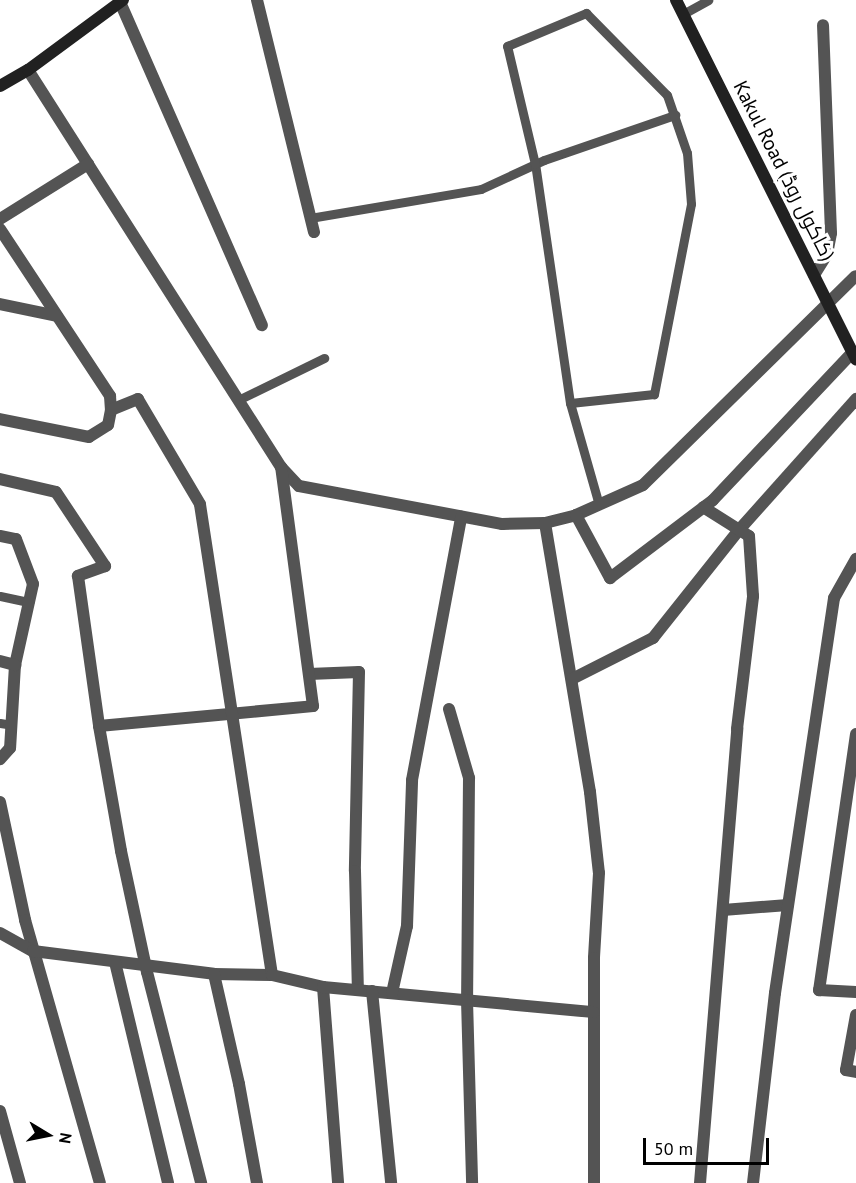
<!DOCTYPE html>
<html>
<head>
<meta charset="utf-8">
<style>
  body { margin:0 }
  #map { position:relative; width:856px; height:1183px; overflow:hidden; background:#fff; font-family:"PT Sans",Cairo,sans-serif }
  div>[style] { position:absolute }
  .service>* { height:9px; margin:-4.5px; padding:0 4.5px; transform-origin:4.5px; border-radius:4.5px; background:#545454 }
  .minor>* { height:12px; margin:-6px; padding:0 6px; transform-origin:6px; border-radius:6px; background:#545454 }
  .secondary>* { height:12px; margin:-6px; padding:0 6px; transform-origin:6px; border-radius:6px; background:#212121 }
  span { translate:-50% -50%; white-space:nowrap; text-align:center; line-height:1.15; -webkit-text-stroke:6px #fff; paint-order:stroke }
  .street-label { font-size:20px; color:#000 }
  .north { position:absolute; left:18px; top:1105px; width:60px; height:60px; -webkit-text-stroke:4px #fff; paint-order:stroke; rotate:100deg; font-size:16px; font-weight:700; line-height:24px; text-align:center; color:#000 }
  .north::after { content:''; display:block; margin:auto; width:21px; height:27px; background:#000; clip-path:polygon(50% 0,100% 100%,50% 72%,0 100%) }
  .scale { position:absolute; left:643px; top:1138px; width:126px; height:27px; box-sizing:border-box; border:3px solid #000; border-top:0; padding-left:8px; font-size:18px; line-height:21px; white-space:nowrap; color:#000; -webkit-text-stroke:4px #fff; paint-order:stroke }
</style>
</head>
<body>
<div id="map">
  <div class="service">
    <i style="left:683px;top:14px;width:29px;rotate:-29deg"></i>
    <i style="left:310px;top:218px;width:173px;rotate:-9.6deg"></i>
    <i style="left:481px;top:189px;width:69px;rotate:-24.7deg"></i>
    <i style="left:544px;top:160px;width:139px;rotate:-19deg"></i>
    <i style="left:238px;top:400px;width:96px;rotate:-26deg"></i>
    <i style="left:570px;top:403px;width:242px;rotate:-98.3deg"></i>
    <i style="left:535px;top:164px;width:121px;rotate:-103.3deg"></i>
    <i style="left:507px;top:46px;width:86px;rotate:-22.7deg"></i>
    <i style="left:586px;top:13px;width:115px;rotate:45.4deg"></i>
    <i style="left:667px;top:95px;width:61px;rotate:71deg"></i>
    <i style="left:687px;top:153px;width:51px;rotate:85.5deg"></i>
    <i style="left:691px;top:204px;width:194px;rotate:101deg"></i>
    <i style="left:654px;top:394px;width:84px;rotate:173.9deg"></i>
    <i style="left:570px;top:403px;width:106px;rotate:74.1deg"></i>
    <i style="left:0;top:596px;width:30px;rotate:12deg"></i>
    <i style="left:0;top:723px;width:12px;rotate:9deg"></i>
  </div>
  <div class="minor">
    <i style="left:257px;top:0;width:239px;rotate:76.2deg"></i>
    <i style="left:120px;top:2px;width:353px;rotate:66.3deg"></i>
    <i style="left:28px;top:70px;width:471px;rotate:57.5deg"></i>
    <i style="left:281px;top:467px;width:26px;rotate:47deg"></i>
    <i style="left:299px;top:486px;width:207px;rotate:10.6deg"></i>
    <i style="left:502px;top:524px;width:43px;rotate:-1.3deg"></i>
    <i style="left:545px;top:523px;width:32px;rotate:-14deg"></i>
    <i style="left:576px;top:515px;width:73px;rotate:-24.1deg"></i>
    <i style="left:643px;top:485px;width:298px;rotate:-44.5deg"></i>
    <i style="left:0;top:219px;width:104px;rotate:-32deg"></i>
    <i style="left:0;top:229px;width:200px;rotate:56.6deg"></i>
    <i style="left:110px;top:396px;width:14px;rotate:86deg"></i>
    <i style="left:111px;top:410px;width:15px;rotate:101deg"></i>
    <i style="left:108px;top:425px;width:22px;rotate:148deg"></i>
    <i style="left:89px;top:437px;width:91px;rotate:-168.6deg"></i>
    <i style="left:814px;top:275px;width:25px;rotate:-58deg"></i>
    <i style="left:827px;top:254px;width:21px;rotate:-79deg"></i>
    <i style="left:831px;top:233px;width:208px;rotate:-92.2deg"></i>
    <i style="left:0;top:304px;width:58px;rotate:11.9deg"></i>
    <i style="left:0;top:479px;width:57px;rotate:13.1deg"></i>
    <i style="left:56px;top:492px;width:89px;rotate:56.5deg"></i>
    <i style="left:105px;top:566px;width:29px;rotate:160deg"></i>
    <i style="left:78px;top:576px;width:151px;rotate:82deg"></i>
    <i style="left:99px;top:726px;width:127px;rotate:80deg"></i>
    <i style="left:121px;top:851px;width:124px;rotate:77.9deg"></i>
    <i style="left:147px;top:972px;width:218px;rotate:75.6deg"></i>
    <i style="left:576px;top:515px;width:72px;rotate:61.6deg"></i>
    <i style="left:610px;top:578px;width:129px;rotate:-37.1deg"></i>
    <i style="left:713px;top:500px;width:202px;rotate:-46.6deg"></i>
    <i style="left:545px;top:523px;width:273px;rotate:80.5deg"></i>
    <i style="left:590px;top:792px;width:81px;rotate:83.7deg"></i>
    <i style="left:599px;top:873px;width:85px;rotate:93.4deg"></i>
    <i style="left:594px;top:958px;width:225px;rotate:90deg"></i>
    <i style="left:0;top:536px;width:16px;rotate:11deg"></i>
    <i style="left:16px;top:539px;width:48px;rotate:69.3deg"></i>
    <i style="left:33px;top:584px;width:83px;rotate:102.5deg"></i>
    <i style="left:15px;top:665px;width:83px;rotate:93.4deg"></i>
    <i style="left:10px;top:748px;width:15px;rotate:132deg"></i>
    <i style="left:0;top:661px;width:16px;rotate:15deg"></i>
    <i style="left:309px;top:674px;width:50px;rotate:-2.3deg"></i>
    <i style="left:359px;top:672px;width:199px;rotate:91.2deg"></i>
    <i style="left:355px;top:871px;width:119px;rotate:88.6deg"></i>
    <i style="left:572px;top:679px;width:91px;rotate:-26.8deg"></i>
    <i style="left:653px;top:638px;width:138px;rotate:-51.5deg"></i>
    <i style="left:739px;top:530px;width:176px;rotate:-48.2deg"></i>
    <i style="left:449px;top:709px;width:72px;rotate:73.8deg"></i>
    <i style="left:469px;top:778px;width:222px;rotate:90.5deg"></i>
    <i style="left:467px;top:1000px;width:183px;rotate:88.4deg"></i>
    <i style="left:99px;top:726px;width:215px;rotate:-5.3deg"></i>
    <i style="left:313px;top:706px;width:241px;rotate:-97.6deg"></i>
    <i style="left:856px;top:734px;width:259px;rotate:98.2deg"></i>
    <i style="left:819px;top:990px;width:37px;rotate:3deg"></i>
    <i style="left:0;top:802px;width:121px;rotate:78deg"></i>
    <i style="left:25px;top:920px;width:273px;rotate:74.1deg"></i>
    <i style="left:723px;top:910px;width:65px;rotate:-4.4deg"></i>
    <i style="left:0;top:933px;width:38px;rotate:29deg"></i>
    <i style="left:33px;top:951px;width:182px;rotate:7.2deg"></i>
    <i style="left:214px;top:974px;width:58px;rotate:1deg"></i>
    <i style="left:272px;top:975px;width:476px;rotate:-98.7deg"></i>
    <i style="left:200px;top:504px;width:122px;rotate:-120.6deg"></i>
    <i style="left:138px;top:399px;width:29px;rotate:158deg"></i>
    <i style="left:115px;top:962px;width:227px;rotate:76.5deg"></i>
    <i style="left:214px;top:974px;width:113px;rotate:77.2deg"></i>
    <i style="left:239px;top:1084px;width:101px;rotate:79.7deg"></i>
    <i style="left:272px;top:975px;width:52px;rotate:13.2deg"></i>
    <i style="left:323px;top:987px;width:197px;rotate:85.6deg"></i>
    <i style="left:323px;top:987px;width:272px;rotate:5.3deg"></i>
    <i style="left:372px;top:991px;width:193px;rotate:84.3deg"></i>
    <i style="left:392px;top:993px;width:69px;rotate:-77.4deg"></i>
    <i style="left:407px;top:926px;width:146px;rotate:-88deg"></i>
    <i style="left:412px;top:780px;width:268px;rotate:-79.4deg"></i>
    <i style="left:856px;top:1015px;width:56px;rotate:100.3deg"></i>
    <i style="left:846px;top:1070px;width:10px;rotate:11deg"></i>
    <i style="left:0;top:1111px;width:75px;rotate:74.5deg"></i>
    <i style="left:700px;top:1183px;width:456px;rotate:-85.3deg"></i>
    <i style="left:737px;top:729px;width:134px;rotate:-83.1deg"></i>
    <i style="left:753px;top:596px;width:60px;rotate:-93.8deg"></i>
    <i style="left:749px;top:536px;width:54px;rotate:-147.8deg"></i>
    <i style="left:753px;top:1183px;width:191px;rotate:-83.4deg"></i>
    <i style="left:775px;top:993px;width:399px;rotate:-81.5deg"></i>
    <i style="left:834px;top:598px;width:45px;rotate:-60.6deg"></i>
  </div>
  <div class="secondary">
    <i style="left:676px;top:0;width:402px;rotate:63.4deg"></i>
    <i style="left:0;top:86px;width:32px;rotate:-30deg"></i>
    <i style="left:28px;top:70px;width:118px;rotate:-36.4deg"></i>
  </div>
  <div class="street-label">
    <span style="left:784px;top:171px;rotate:63deg">Kakul Road (کاکول روڈ)</span>
  </div>
  <div class="north">N</div>
  <div class="scale">50 m</div>
</div>
</body>
</html>
